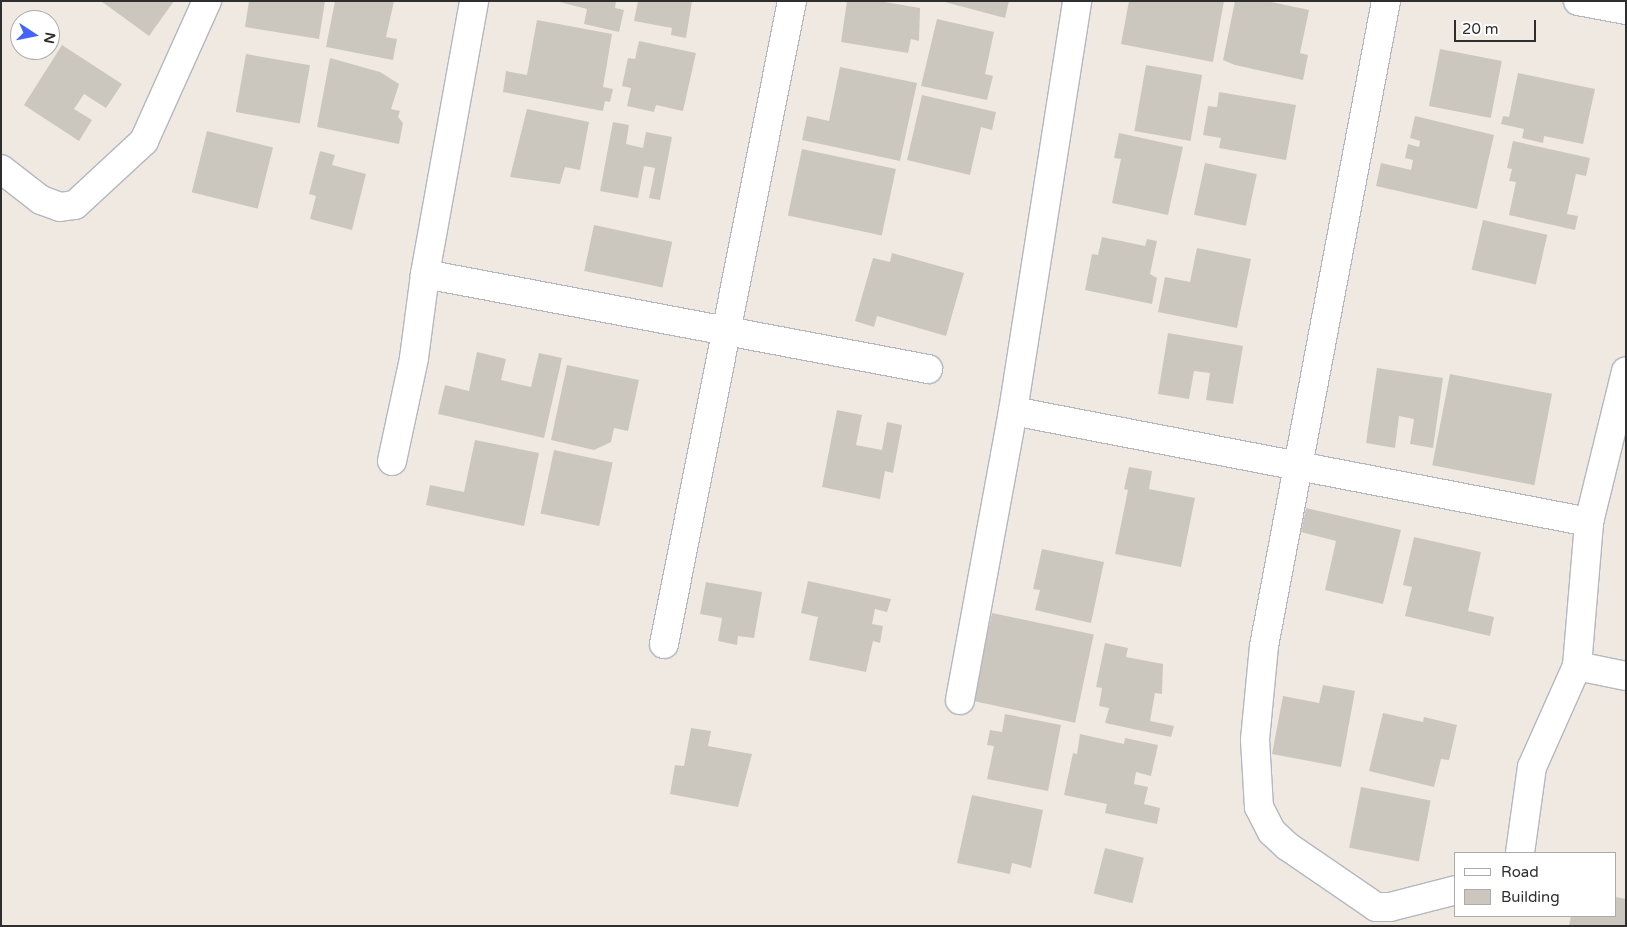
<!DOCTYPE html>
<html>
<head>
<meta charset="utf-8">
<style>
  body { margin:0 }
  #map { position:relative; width:1627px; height:927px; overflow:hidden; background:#efe9e1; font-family:"Varela Round",sans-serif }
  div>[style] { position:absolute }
  .building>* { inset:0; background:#cbc7bf; transform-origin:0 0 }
  .roads { filter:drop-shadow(1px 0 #b4b7c1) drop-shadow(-1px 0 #b4b7c1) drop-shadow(0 1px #b4b7c1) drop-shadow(0 -1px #b4b7c1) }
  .street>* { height:28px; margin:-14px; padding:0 14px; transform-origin:14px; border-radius:14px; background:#fff }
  span { translate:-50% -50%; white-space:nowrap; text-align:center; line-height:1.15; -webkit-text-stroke:4.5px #fff; paint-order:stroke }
  .frame { position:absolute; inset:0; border:2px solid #2e2e2e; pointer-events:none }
  .legend { position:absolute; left:1454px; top:852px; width:162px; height:65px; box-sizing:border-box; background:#fff; border:1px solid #ababab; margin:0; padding:6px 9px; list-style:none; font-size:15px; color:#2e2e2e }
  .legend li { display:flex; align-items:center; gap:10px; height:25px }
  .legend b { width:25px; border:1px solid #ababab }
  .north { position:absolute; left:10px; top:10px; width:50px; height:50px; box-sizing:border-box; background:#fff; border:1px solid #ababab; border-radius:50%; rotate:101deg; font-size:14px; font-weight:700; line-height:20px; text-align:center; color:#2e2e2e }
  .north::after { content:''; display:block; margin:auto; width:18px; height:22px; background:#4264fb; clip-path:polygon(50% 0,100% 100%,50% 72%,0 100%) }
  .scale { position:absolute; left:1454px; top:20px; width:82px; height:22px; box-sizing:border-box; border:2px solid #2e2e2e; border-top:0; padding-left:6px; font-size:15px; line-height:18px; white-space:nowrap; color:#2e2e2e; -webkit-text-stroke:4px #fff; paint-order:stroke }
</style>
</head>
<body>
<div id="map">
  <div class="building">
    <i style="clip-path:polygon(101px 1px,174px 1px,149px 36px)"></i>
    <i style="clip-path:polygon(249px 1px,325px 1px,319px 39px,245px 27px)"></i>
    <i style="clip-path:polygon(335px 1px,394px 1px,386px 37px,397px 39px,393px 60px,326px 47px)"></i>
    <i style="clip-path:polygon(556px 1px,616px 1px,615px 8px,624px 10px,619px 32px,584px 24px,587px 9px)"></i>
    <i style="clip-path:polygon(638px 1px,692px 1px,686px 38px,671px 35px,672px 28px,634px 21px)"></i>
    <i style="clip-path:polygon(847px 1px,879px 1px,920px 8px,919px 41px,911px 39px,908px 53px,841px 42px)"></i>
    <i style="clip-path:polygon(941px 1px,1009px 1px,1005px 18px)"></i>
    <i style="clip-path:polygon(1129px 1px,1224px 1px,1213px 62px,1121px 44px)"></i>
    <i style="clip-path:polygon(1235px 1px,1266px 1px,1309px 10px,1300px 53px,1308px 55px,1303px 80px,1235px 65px,1223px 60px)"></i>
    <i style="clip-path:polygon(937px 19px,994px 32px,985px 74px,993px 76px,987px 100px,921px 86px)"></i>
    <i style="clip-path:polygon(537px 20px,612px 34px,603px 87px,613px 89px,610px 102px,605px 101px,603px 111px,503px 92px,506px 71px,527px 75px)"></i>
    <i style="clip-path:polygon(639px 41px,696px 53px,683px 111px,656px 105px,654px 112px,627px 106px,631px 88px,622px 86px,628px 58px,635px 59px)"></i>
    <i style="clip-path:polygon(62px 45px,122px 84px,106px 108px,84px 94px,74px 109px,92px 120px,79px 141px,24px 105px)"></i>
    <i style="left:1440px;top:49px;width:63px;height:58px;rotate:11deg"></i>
    <i style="left:246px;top:54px;width:65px;height:59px;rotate:10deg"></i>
    <i style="clip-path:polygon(330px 58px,380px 72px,399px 84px,391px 109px,400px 111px,398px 117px,403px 123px,399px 144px,317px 127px)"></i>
    <i style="left:1146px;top:65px;width:57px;height:67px;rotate:10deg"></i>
    <i style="clip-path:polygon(840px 67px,917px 83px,900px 161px,802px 140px,807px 116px,829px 121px)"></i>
    <i style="clip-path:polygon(1518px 73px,1595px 89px,1583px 144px,1544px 136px,1543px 143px,1522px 138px,1524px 129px,1501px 124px,1503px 116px,1509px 117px)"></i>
    <i style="clip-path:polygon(1219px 92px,1296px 105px,1286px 160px,1219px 148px,1221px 138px,1203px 135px,1208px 106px,1217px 107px)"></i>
    <i style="clip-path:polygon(922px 95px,996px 112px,992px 130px,981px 127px,970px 175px,907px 160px)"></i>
    <i style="clip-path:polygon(527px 109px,589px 122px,580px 170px,565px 167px,560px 184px,510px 177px)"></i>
    <i style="clip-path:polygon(1415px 116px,1494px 135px,1477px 209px,1376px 186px,1381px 163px,1411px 170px,1413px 160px,1405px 158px,1408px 144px,1419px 147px,1420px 141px,1410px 138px)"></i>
    <i style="clip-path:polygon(613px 122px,629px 125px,626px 144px,643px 148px,646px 132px,672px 137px,660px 200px,649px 198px,655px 168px,644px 166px,638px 198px,600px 191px)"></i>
    <i style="left:207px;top:131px;width:68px;height:63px;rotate:14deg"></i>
    <i style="clip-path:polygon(1119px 133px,1183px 147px,1168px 215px,1112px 203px,1121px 159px,1114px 158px)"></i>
    <i style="clip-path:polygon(1513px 141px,1590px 158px,1586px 176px,1576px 174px,1567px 214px,1578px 216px,1575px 230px,1509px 215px,1516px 182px,1509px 181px,1512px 169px,1507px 168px)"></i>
    <i style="left:802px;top:149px;width:96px;height:68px;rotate:12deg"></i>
    <i style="clip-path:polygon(320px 151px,335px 155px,332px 165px,366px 174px,352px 230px,310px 219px,316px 196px,309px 194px)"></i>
    <i style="left:1205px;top:163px;width:53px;height:53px;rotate:12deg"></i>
    <i style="left:1483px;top:220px;width:66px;height:51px;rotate:13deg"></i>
    <i style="left:594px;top:225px;width:80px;height:47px;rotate:12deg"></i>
    <i style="clip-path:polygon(1102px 237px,1145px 246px,1147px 239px,1157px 241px,1150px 274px,1157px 278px,1152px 304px,1085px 290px,1092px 254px,1098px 255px)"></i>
    <i style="clip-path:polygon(1197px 248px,1251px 259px,1237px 328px,1158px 312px,1165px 277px,1190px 282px)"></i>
    <i style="clip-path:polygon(892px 253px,964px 273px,946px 336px,877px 316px,874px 327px,855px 321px,873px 258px,890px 262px)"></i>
    <i style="clip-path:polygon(1168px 333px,1243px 346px,1233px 404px,1206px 400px,1210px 373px,1194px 371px,1189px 399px,1158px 394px)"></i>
    <i style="clip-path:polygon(477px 352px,506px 359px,501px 380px,531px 387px,539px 353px,562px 358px,544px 438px,438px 414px,445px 385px,469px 391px)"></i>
    <i style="clip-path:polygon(567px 365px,639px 380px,628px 431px,614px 428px,611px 442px,594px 450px,551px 440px)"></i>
    <i style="clip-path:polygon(1377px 368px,1443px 378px,1433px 448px,1410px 444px,1414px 419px,1399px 416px,1395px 448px,1366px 443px)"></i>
    <i style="left:1450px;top:374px;width:104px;height:93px;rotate:11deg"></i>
    <i style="clip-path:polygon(837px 410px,862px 415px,856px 445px,882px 450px,887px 422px,902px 425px,893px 473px,885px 471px,880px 499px,822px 487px)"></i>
    <i style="clip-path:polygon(475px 440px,539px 453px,524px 526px,426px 505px,430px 485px,464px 492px)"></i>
    <i style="left:554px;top:450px;width:60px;height:65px;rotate:12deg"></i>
    <i style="clip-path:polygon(1129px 467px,1152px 471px,1149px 489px,1195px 498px,1181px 567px,1115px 554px,1128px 490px,1124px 489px)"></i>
    <i style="clip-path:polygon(1306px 508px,1401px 530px,1383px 604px,1325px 590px,1336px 541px,1301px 532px)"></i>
    <i style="clip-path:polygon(1414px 537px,1481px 552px,1468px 611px,1494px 617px,1490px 636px,1405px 616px,1412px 587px,1403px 585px)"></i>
    <i style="clip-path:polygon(1042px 549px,1104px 562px,1091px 623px,1035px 610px,1040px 590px,1033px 589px)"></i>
    <i style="clip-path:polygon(808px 581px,891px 599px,887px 612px,875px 609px,872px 624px,883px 626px,880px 643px,873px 641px,866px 672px,809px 660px,818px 617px,801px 613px)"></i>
    <i style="clip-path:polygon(706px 582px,762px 592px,754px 638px,738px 636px,737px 645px,718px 641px,722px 618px,700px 614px)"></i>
    <i style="left:992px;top:613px;width:104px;height:90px;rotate:12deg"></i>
    <i style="clip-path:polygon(1105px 643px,1128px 648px,1126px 657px,1163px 664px,1162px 694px,1155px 693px,1150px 721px,1174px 726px,1171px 737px,1105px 723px,1109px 708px,1099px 706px,1102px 688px,1096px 687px)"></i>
    <i style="clip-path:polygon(1323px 685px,1355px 691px,1341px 767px,1272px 754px,1283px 696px,1319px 703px)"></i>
    <i style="clip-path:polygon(1383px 713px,1423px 722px,1424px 717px,1457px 725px,1449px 760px,1441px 759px,1434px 787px,1369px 771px)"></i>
    <i style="clip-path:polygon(1005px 714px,1061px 725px,1048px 791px,987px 779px,994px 746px,987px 745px,990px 730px,1002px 732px)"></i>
    <i style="clip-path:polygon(691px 728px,711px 731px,708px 746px,752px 754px,738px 807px,670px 794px,675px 765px,684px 766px)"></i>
    <i style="clip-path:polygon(1080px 734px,1124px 744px,1125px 738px,1158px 745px,1151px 776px,1136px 772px,1134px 784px,1148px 787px,1144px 804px,1160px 808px,1157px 824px,1105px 813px,1107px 804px,1064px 795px,1073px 753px,1077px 754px)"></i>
    <i style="left:1361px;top:787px;width:71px;height:62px;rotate:11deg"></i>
    <i style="clip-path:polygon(972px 795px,1043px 810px,1031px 868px,1012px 863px,1010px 874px,957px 863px)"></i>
    <i style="left:1105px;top:848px;width:40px;height:47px;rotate:14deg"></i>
    <i style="clip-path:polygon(1616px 897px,1626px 899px,1626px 926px,1569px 926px,1571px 916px,1616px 916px)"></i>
  </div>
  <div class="roads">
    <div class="street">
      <i style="left:1386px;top:1px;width:656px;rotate:100.71deg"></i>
      <i style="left:1264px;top:646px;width:94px;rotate:95.5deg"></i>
      <i style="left:1255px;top:740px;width:67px;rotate:86.6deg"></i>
      <i style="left:1259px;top:807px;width:28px;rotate:63deg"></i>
      <i style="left:1272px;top:832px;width:21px;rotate:43deg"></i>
      <i style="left:1287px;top:846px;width:108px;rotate:34.4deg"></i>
      <i style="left:1376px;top:907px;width:14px"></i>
      <i style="left:1390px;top:907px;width:68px;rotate:-14.4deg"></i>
      <i style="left:1578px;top:1px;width:49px;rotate:10.6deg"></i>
      <i style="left:1px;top:169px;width:51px;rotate:37.8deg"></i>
      <i style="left:41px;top:200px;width:20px;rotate:20deg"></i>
      <i style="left:60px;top:207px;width:15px;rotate:-8deg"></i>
      <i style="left:75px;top:205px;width:94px;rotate:-42.8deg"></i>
      <i style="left:144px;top:141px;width:154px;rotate:-65.8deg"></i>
      <i style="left:425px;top:274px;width:512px;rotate:10.7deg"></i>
      <i style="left:1013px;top:411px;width:587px;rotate:10.91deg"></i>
      <i style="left:392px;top:461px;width:105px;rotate:-77.9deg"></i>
      <i style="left:414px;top:358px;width:85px;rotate:-82.5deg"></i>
      <i style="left:425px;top:274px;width:277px;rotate:-79.8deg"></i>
      <i style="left:664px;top:644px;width:656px;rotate:-78.74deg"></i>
      <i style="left:1577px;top:666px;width:50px;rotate:11.5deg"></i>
      <i style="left:960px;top:700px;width:294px;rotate:-79.6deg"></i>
      <i style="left:1013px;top:411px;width:415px;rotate:-81.1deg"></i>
      <i style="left:1520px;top:853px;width:87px;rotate:-82.1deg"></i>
      <i style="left:1532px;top:767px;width:111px;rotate:-66deg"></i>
      <i style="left:1577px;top:666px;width:144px;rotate:-85.2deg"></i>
      <i style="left:1589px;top:522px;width:155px;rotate:-76.2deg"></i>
    </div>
  </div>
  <div class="frame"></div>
  <ul class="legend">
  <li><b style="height:6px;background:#fff"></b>Road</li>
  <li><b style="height:14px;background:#cbc7bf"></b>Building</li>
  </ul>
  <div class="north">N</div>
  <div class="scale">20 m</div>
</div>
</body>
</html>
